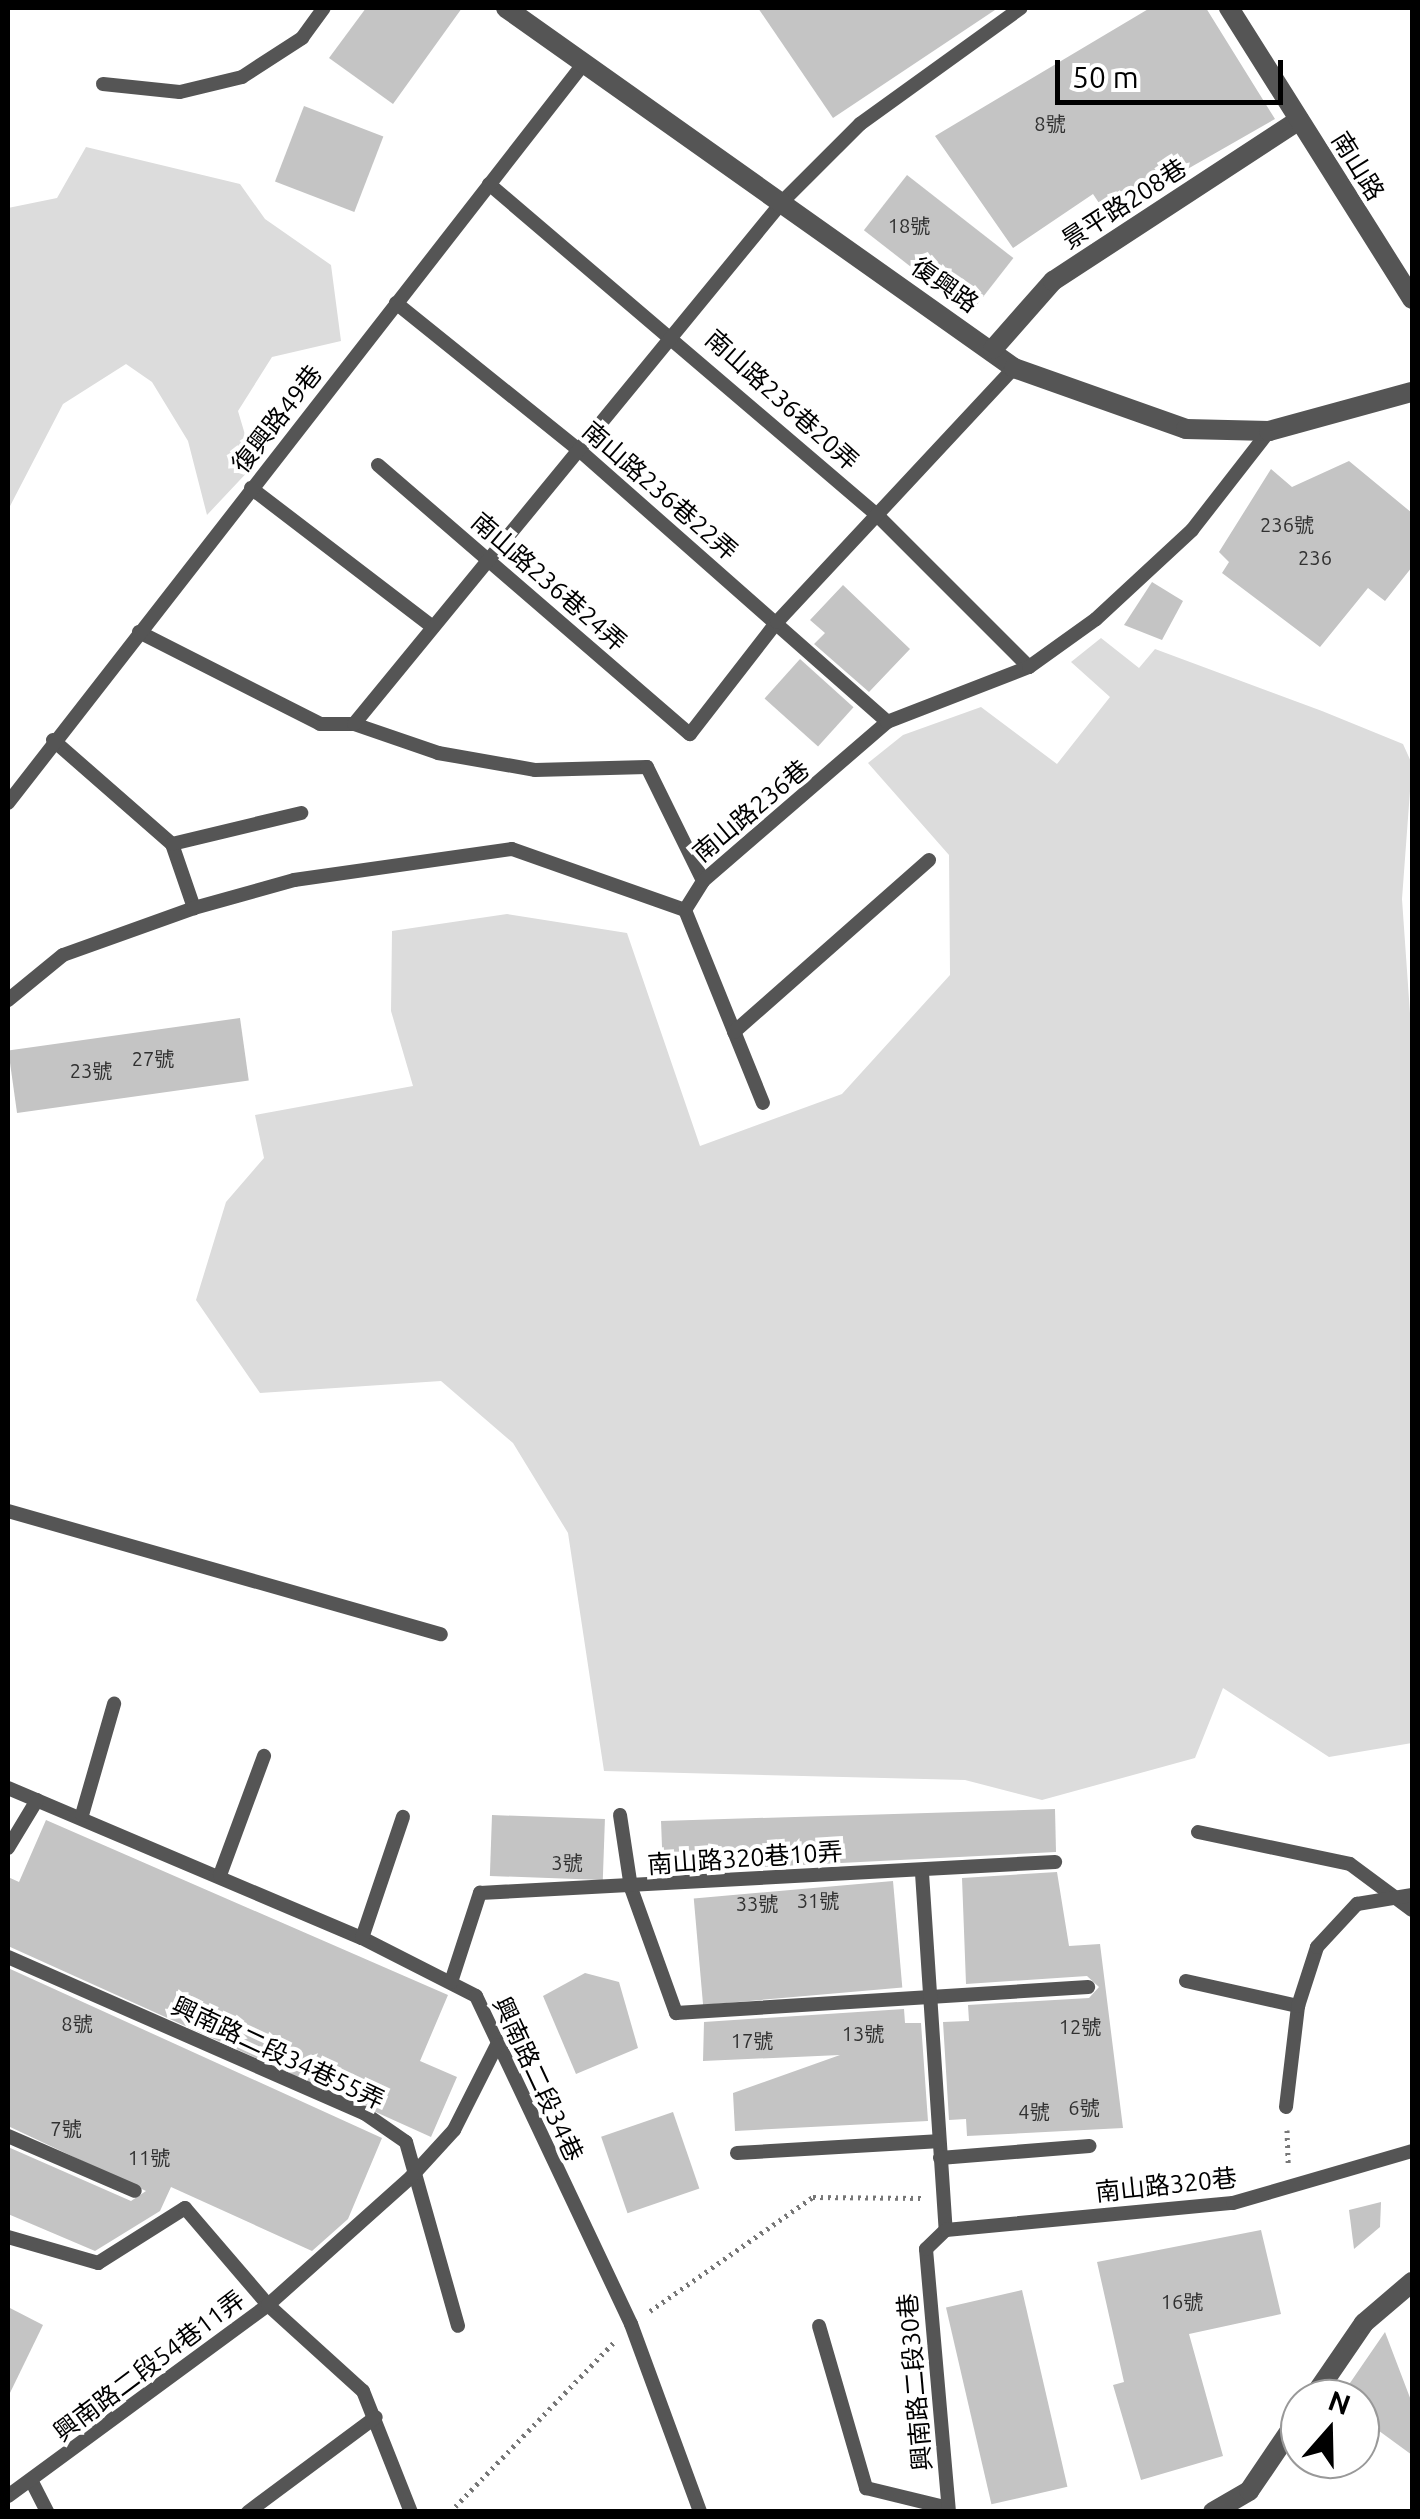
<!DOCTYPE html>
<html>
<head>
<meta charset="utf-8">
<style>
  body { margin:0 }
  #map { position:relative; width:1420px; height:2519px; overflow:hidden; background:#fff; font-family:Ubuntu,"Noto Sans TC",sans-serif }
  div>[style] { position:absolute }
  .green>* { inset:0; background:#dcdcdc }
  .building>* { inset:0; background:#c4c4c4; transform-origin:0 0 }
  .path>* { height:5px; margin-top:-2.5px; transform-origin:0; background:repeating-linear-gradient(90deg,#777 0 2.5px,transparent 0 7.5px) }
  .service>* { height:14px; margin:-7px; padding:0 7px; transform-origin:7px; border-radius:7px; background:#555 }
  .minor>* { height:20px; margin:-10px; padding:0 10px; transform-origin:10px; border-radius:10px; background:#555 }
  .tertiary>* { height:20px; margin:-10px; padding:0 10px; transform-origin:10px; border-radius:10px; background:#555 }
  span { translate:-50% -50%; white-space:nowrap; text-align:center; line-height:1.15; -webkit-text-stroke:8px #fff; paint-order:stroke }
  .number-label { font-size:20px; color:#313131 }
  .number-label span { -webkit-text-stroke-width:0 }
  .street-label { font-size:25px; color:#000 }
  .frame { position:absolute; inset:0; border:10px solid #000; pointer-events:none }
  .north { position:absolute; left:1280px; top:2379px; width:100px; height:100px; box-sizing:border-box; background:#fff; border:2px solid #999; border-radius:50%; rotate:20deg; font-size:28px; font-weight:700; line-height:40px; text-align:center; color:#000 }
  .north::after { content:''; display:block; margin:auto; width:35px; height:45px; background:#000; clip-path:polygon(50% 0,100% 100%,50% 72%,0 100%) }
  .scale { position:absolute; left:1055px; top:60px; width:228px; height:45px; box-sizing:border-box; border:5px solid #000; border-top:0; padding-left:12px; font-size:30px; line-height:35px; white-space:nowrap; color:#000; -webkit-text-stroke:8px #fff; paint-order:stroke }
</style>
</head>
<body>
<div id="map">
  <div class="green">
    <i style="clip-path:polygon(86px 147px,240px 184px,265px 219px,331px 265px,341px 341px,272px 357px,238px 411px,254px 465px,207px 515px,188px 441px,152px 382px,126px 364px,63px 404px,8px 510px,8px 208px,57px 198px)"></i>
    <i style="clip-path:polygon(1101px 638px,1139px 668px,1155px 649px,1322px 711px,1403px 744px,1412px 764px,1402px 899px,1412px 1042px,1412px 1743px,1329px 1757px,1223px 1688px,1195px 1758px,1042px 1800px,965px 1780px,604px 1771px,568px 1533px,513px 1443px,441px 1381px,260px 1393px,196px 1300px,226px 1202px,264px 1158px,255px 1115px,413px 1086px,391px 1011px,392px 931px,507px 914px,627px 933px,700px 1146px,842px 1094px,950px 975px,949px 855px,868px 763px,903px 735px,981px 707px,1057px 764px,1110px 697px,1071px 662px)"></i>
  </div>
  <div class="building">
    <i style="clip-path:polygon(366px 8px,462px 8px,393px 104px,329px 58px)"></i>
    <i style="clip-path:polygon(758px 8px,998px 8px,833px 118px)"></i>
    <i style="clip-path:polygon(1150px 8px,1206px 8px,1275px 119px,1107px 215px,1093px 194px,1013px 248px,935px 136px)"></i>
    <i style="left:304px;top:106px;width:85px;height:81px;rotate:21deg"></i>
    <i style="left:907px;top:175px;width:135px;height:70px;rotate:38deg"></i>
    <i style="clip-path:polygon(1349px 461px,1412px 513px,1412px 567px,1385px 601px,1368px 588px,1320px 647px,1222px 573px,1229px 562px,1219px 552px,1271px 469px,1292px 487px)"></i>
    <i style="clip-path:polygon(1152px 582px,1183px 601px,1162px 640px,1124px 625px)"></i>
    <i style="clip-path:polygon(843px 585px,910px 649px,869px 692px,814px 644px,825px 633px,810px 620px)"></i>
    <i style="left:800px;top:659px;width:72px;height:53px;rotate:42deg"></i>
    <i style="left:240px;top:1018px;width:63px;height:234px;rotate:82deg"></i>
    <i style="clip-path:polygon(1055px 1809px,1056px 1852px,663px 1872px,661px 1821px)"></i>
    <i style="left:492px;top:1815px;width:113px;height:61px;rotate:2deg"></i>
    <i style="clip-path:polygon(46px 1820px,448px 1995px,420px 2061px,457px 2077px,431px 2137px,8px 1946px,8px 1877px,19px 1882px)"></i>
    <i style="clip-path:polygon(1057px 1872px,1069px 1946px,1100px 1944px,1123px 2128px,967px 2136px,966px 2119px,949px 2120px,943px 2022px,969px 2021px,968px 2005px,1089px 1998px,1099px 1987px,1087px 1976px,966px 1984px,962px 1878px)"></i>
    <i style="left:893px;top:1881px;width:107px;height:200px;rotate:85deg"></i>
    <i style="clip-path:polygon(8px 1968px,382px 2138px,348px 2219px,312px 2251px,171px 2187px,160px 2211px,95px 2251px,8px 2214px,8px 2147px,131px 2201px,146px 2191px,8px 2126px)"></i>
    <i style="clip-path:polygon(585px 1973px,619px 1982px,638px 2048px,576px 2074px,543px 1996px)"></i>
    <i style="clip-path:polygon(904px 2009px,905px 2023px,921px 2023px,928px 2121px,735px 2131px,733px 2093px,840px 2055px,703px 2061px,704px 2022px)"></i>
    <i style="left:673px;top:2112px;width:81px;height:76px;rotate:71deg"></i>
    <i style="clip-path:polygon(1381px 2202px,1380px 2227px,1354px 2249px,1349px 2210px)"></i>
    <i style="clip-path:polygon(1261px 2230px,1281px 2314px,1189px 2334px,1223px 2456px,1141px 2480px,1113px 2385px,1124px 2382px,1097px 2262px)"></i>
    <i style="left:1022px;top:2290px;width:202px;height:78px;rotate:77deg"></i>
    <i style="clip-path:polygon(8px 2307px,43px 2325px,8px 2397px)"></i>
    <i style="clip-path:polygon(1385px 2332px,1412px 2403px,1412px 2455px,1360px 2417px,1360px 2399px,1339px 2399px)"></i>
  </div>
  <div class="path">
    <i style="left:1287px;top:2130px;width:34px;rotate:88deg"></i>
    <i style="left:650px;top:2311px;width:199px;rotate:-35deg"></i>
    <i style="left:813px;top:2197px;width:108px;rotate:0.5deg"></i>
    <i style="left:450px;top:2512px;width:238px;rotate:-46deg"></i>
  </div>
  <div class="service">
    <i style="left:103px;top:84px;width:77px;rotate:5.9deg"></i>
    <i style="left:180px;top:92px;width:64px;rotate:-13.6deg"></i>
    <i style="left:242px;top:77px;width:72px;rotate:-33deg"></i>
    <i style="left:302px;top:38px;width:37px;rotate:-54deg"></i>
    <i style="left:489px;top:184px;width:510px;rotate:40.47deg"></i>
    <i style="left:877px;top:515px;width:215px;rotate:45deg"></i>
    <i style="left:396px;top:303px;width:235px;rotate:38.8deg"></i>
    <i style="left:579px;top:450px;width:411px;rotate:41.4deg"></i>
    <i style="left:378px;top:465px;width:412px;rotate:40.8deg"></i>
    <i style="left:690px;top:734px;width:142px;rotate:-52.2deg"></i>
    <i style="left:777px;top:622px;width:347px;rotate:-47deg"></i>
    <i style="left:251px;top:488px;width:229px;rotate:37.4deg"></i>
    <i style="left:139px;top:632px;width:203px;rotate:26.9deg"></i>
    <i style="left:320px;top:724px;width:34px"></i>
    <i style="left:354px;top:724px;width:89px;rotate:19deg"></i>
    <i style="left:438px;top:753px;width:98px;rotate:9.9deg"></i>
    <i style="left:535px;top:770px;width:112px;rotate:-1.5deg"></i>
    <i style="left:647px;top:767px;width:127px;rotate:63.8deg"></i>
    <i style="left:354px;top:724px;width:676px;rotate:-50.64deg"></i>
    <i style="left:783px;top:201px;width:109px;rotate:-45deg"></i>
    <i style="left:860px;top:124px;width:198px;rotate:-35.8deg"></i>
    <i style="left:53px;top:740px;width:158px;rotate:41.2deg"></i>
    <i style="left:172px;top:844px;width:68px;rotate:71deg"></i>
    <i style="left:8px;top:803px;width:938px;rotate:-52.1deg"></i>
    <i style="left:172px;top:844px;width:133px;rotate:-13.5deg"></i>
    <i style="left:685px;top:910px;width:208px;rotate:68deg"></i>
    <i style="left:8px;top:1000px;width:71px;rotate:-39.3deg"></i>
    <i style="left:63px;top:955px;width:139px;rotate:-19.7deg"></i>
    <i style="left:194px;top:908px;width:104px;rotate:-15.6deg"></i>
    <i style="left:294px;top:880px;width:220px;rotate:-8.1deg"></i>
    <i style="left:512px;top:849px;width:183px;rotate:19.4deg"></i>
    <i style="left:685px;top:910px;width:34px;rotate:-58deg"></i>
    <i style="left:703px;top:881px;width:243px;rotate:-40.8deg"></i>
    <i style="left:887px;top:722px;width:152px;rotate:-21.2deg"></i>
    <i style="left:1029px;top:667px;width:82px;rotate:-35.6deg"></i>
    <i style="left:1096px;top:619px;width:131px;rotate:-42.8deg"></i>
    <i style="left:1192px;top:530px;width:125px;rotate:-52.1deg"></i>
    <i style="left:734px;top:1032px;width:260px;rotate:-41.4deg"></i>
    <i style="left:8px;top:1511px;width:450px;rotate:15.9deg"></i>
    <i style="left:8px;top:1788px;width:384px;rotate:23deg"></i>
    <i style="left:362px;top:1938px;width:128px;rotate:27deg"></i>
    <i style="left:476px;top:1996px;width:363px;rotate:64.7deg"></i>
    <i style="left:631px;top:2324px;width:200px;rotate:69.8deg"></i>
    <i style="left:82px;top:1815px;width:116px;rotate:-73.9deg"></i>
    <i style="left:620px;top:1815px;width:74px;rotate:81.4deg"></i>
    <i style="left:631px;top:1888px;width:133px;rotate:70.2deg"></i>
    <i style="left:676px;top:2013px;width:413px;rotate:-3.6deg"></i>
    <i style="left:1198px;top:1832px;width:155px;rotate:11.9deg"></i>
    <i style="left:1350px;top:1864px;width:77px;rotate:36.6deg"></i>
    <i style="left:8px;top:1848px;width:56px;rotate:-58.9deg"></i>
    <i style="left:922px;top:1873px;width:358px;rotate:86.2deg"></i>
    <i style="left:220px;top:1875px;width:127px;rotate:-69.7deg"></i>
    <i style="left:362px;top:1938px;width:128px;rotate:-71.3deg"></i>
    <i style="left:8px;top:1957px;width:389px;rotate:23.7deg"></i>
    <i style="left:364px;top:2113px;width:51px;rotate:34.6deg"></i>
    <i style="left:406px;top:2142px;width:191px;rotate:74.2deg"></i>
    <i style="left:1186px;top:1981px;width:115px;rotate:12.6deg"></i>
    <i style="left:451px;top:1982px;width:94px;rotate:-72deg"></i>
    <i style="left:480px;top:1893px;width:576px;rotate:-3.09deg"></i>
    <i style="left:1286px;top:2107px;width:102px;rotate:-83.2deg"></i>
    <i style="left:1298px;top:2006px;width:62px;rotate:-72.1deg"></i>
    <i style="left:1317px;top:1947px;width:59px;rotate:-47.1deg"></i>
    <i style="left:1357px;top:1904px;width:56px;rotate:-9.3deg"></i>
    <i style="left:8px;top:2136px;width:138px;rotate:23.4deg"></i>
    <i style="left:737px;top:2153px;width:200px;rotate:-3.4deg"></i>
    <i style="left:940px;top:2158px;width:150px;rotate:-4.6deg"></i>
    <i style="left:8px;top:2237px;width:94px;rotate:16.1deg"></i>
    <i style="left:98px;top:2263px;width:103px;rotate:-32.3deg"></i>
    <i style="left:185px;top:2208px;width:128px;rotate:49.4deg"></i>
    <i style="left:268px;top:2305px;width:128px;rotate:42.2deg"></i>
    <i style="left:363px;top:2391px;width:130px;rotate:68.4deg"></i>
    <i style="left:819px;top:2326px;width:169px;rotate:73.8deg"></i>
    <i style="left:866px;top:2488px;width:84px;rotate:13.7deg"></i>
    <i style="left:32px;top:2482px;width:34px;rotate:63deg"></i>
    <i style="left:8px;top:2496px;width:323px;rotate:-36.3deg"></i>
    <i style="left:268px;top:2305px;width:192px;rotate:-41.8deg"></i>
    <i style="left:411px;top:2177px;width:64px;rotate:-47.5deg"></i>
    <i style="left:454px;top:2130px;width:95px;rotate:-63.2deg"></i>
    <i style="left:248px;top:2512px;width:159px;rotate:-36.6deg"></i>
    <i style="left:949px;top:2512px;width:264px;rotate:-95deg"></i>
    <i style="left:926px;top:2249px;width:28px;rotate:-44deg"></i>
    <i style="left:946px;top:2230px;width:288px;rotate:-5.4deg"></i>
    <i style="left:1233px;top:2203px;width:186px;rotate:-16.2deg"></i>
  </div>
  <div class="minor">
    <i style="left:506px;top:8px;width:623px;rotate:35.32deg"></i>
    <i style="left:1014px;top:368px;width:182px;rotate:19.5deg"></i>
    <i style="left:1186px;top:429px;width:83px;rotate:1.4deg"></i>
    <i style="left:1269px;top:431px;width:148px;rotate:-15.3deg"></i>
    <i style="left:993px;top:349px;width:91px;rotate:-48.6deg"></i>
    <i style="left:1053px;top:281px;width:294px;rotate:-33.2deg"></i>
  </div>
  <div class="tertiary">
    <i style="left:1229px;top:8px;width:344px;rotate:57.8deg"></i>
    <i style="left:1312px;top:2399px;width:92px;rotate:-55.6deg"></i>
    <i style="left:1364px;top:2323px;width:63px;rotate:-40.5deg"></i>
    <i style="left:1213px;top:2512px;width:42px;rotate:-30.3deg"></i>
    <i style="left:1249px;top:2491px;width:91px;rotate:-55.8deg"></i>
  </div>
  <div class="number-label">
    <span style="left:1050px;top:123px">8號</span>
    <span style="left:909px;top:225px">18號</span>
    <span style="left:1287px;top:524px">236號</span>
    <span style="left:1315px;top:557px">236</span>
    <span style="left:153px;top:1058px">27號</span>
    <span style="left:91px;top:1070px">23號</span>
    <span style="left:567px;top:1862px">3號</span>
    <span style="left:818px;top:1900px">31號</span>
    <span style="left:757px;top:1903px">33號</span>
    <span style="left:77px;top:2023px">8號</span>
    <span style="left:1080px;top:2026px">12號</span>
    <span style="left:863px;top:2033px">13號</span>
    <span style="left:752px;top:2040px">17號</span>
    <span style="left:1084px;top:2107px">6號</span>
    <span style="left:1034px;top:2111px">4號</span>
    <span style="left:66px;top:2128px">7號</span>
    <span style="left:149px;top:2157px">11號</span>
    <span style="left:1182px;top:2301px">16號</span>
  </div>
  <div class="street-label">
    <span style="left:1358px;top:166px;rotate:58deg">南山路</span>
    <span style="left:1124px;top:204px;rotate:-33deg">景平路208巷</span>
    <span style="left:945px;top:285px;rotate:35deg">復興路</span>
    <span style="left:782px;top:400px;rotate:42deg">南山路236巷20弄</span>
    <span style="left:277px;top:419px;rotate:-52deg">復興路49巷</span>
    <span style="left:660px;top:491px;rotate:41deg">南山路236巷22弄</span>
    <span style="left:549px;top:582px;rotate:41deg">南山路236巷24弄</span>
    <span style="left:751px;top:811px;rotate:-40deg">南山路236巷</span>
    <span style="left:745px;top:1858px;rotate:-4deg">南山路320巷10弄</span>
    <span style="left:278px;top:2053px;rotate:25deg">興南路二段34巷55弄</span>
    <span style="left:538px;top:2079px;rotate:65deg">興南路二段34巷</span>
    <span style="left:1166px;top:2185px;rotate:-6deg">南山路320巷</span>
    <span style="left:149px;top:2366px;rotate:-37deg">興南路二段54巷11弄</span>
    <span style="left:915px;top:2382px;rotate:-95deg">興南路二段30巷</span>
  </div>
  <div class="frame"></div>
  <div class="north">N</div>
  <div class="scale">50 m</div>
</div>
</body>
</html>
